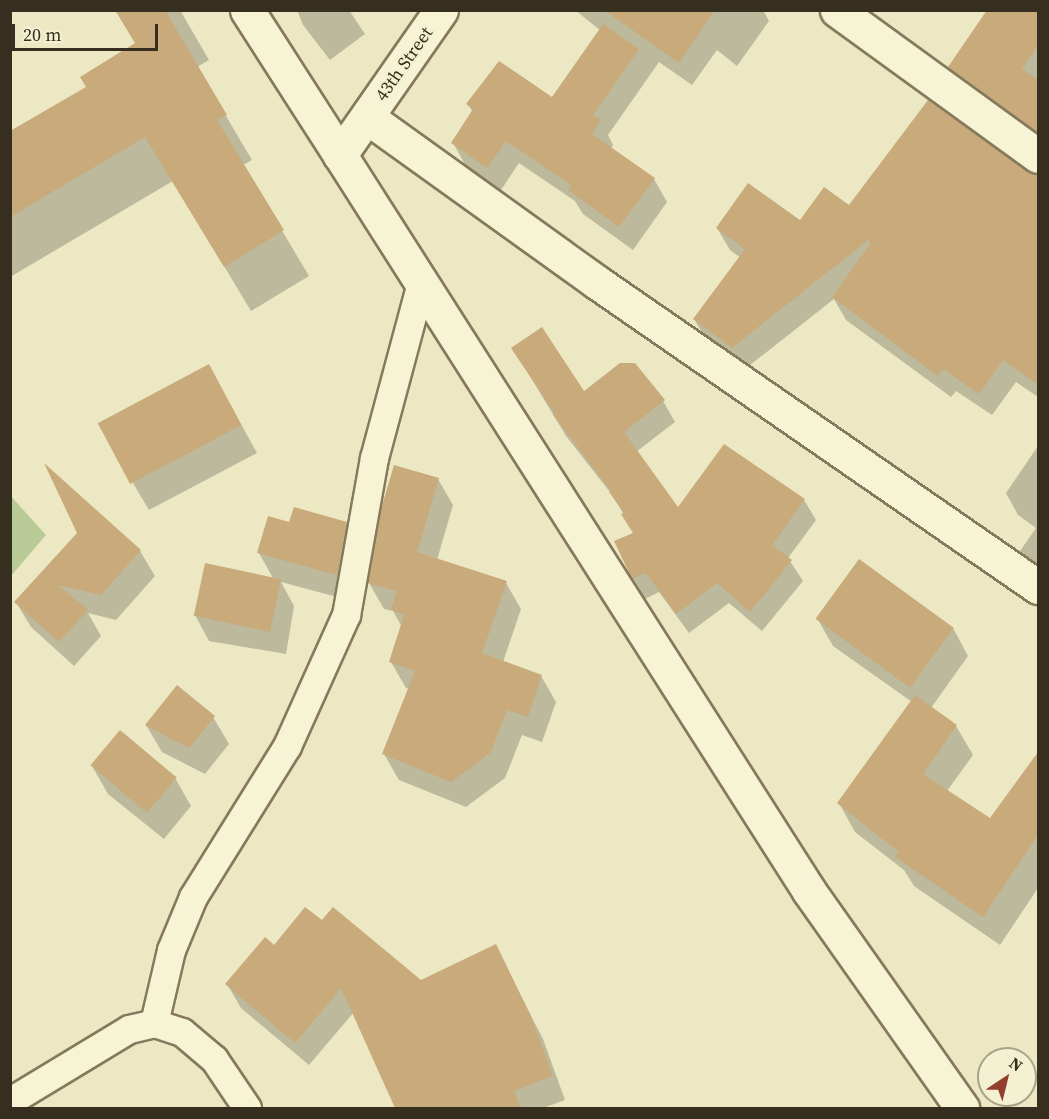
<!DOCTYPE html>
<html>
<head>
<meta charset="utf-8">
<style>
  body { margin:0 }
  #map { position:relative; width:1049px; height:1119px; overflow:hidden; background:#ece8c3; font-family:"Source Serif 4",serif }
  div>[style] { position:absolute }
  .green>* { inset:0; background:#baca97 }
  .shadow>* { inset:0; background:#0003 }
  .building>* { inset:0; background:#c9aa7a; transform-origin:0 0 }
  .roads { filter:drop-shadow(2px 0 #857a5b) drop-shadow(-2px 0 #857a5b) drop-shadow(0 2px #857a5b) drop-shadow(0 -2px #857a5b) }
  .lane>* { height:27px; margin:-13.5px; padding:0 13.5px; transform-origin:13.5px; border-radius:13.5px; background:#f7f4d6 }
  .street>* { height:33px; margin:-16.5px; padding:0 16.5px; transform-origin:16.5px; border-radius:16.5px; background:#f7f4d6 }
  span { translate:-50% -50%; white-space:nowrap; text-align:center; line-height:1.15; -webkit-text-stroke:5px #f4f1d2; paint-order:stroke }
  .street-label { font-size:18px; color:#362e1e }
  .frame { position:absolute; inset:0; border:12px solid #362e1e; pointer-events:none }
  .north { position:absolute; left:977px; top:1047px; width:60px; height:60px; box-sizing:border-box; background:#f4f1d2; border:2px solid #a8a38a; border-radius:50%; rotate:35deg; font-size:16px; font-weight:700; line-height:24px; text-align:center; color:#362e1e }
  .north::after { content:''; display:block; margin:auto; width:21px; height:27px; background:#92402d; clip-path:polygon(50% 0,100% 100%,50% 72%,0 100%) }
  .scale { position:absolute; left:12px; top:24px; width:146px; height:27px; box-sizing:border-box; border:3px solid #362e1e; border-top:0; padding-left:8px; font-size:18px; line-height:21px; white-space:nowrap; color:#362e1e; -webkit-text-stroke:4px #f4f1d2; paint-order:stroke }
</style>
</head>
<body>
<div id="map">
  <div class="green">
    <i style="clip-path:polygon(10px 495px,46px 535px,11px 576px,10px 576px)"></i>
  </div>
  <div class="shadow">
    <i style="clip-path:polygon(116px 10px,180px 10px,209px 60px,197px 67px,252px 160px,243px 165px,309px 276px,251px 311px,173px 181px,10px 277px,10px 133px,88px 87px,136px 44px)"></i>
    <i style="clip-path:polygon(297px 10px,349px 10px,365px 34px,330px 60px,303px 25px)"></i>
    <i style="clip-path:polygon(575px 10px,763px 10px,769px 21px,737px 66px,717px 50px,692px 85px,659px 62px,608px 135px,613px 145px,611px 148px,654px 179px,667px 202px,633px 250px,583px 214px,575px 201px,519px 163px,501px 190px,466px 166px,453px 143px,473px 112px,468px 105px,553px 99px,601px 31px)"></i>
    <i style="clip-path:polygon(989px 10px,1038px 10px,1038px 145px,963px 90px,950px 68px)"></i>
    <i style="clip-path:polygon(1026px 172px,1038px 176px,1038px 397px,1016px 382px,992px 415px,956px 391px,951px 397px,846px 320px,834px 299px,745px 369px,707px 341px,694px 319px,741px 258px,730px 250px,717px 228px,800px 222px,850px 207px)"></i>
    <i style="clip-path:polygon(513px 348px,584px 393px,635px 365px,663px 401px,675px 422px,636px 452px,678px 509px,724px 446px,804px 500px,816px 520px,788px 558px,803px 581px,762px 631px,729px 603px,689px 633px,659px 592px,645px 599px,627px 568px,634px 534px,624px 515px,613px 496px,566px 436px)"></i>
    <i style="clip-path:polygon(224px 393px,257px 453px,149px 510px,133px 483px)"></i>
    <i style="clip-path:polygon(1038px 446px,1038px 577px,1033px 573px,1020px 551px,1036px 528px,1018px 515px,1006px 493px)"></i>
    <i style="clip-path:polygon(49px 469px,140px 551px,155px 576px,116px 620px,88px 613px,101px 636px,74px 666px,31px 627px,16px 602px,79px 533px)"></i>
    <i style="clip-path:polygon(438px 479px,453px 505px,437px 560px,506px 583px,521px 609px,503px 662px,541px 676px,556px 702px,542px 742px,522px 735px,505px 778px,466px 807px,399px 780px,384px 754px,410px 689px,406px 688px,391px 662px,402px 627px,393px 611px,384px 609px,369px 583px)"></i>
    <i style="clip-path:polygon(346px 523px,362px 551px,352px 601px,281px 582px,294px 606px,286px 654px,209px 641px,195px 615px,274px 580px,259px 553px)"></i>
    <i style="clip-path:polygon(817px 618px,953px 628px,968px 656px,931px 708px,956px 726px,973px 755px,947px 791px,990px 820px,1038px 754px,1038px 888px,1000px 945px,914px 886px,904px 870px,855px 832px,839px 803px,912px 702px,833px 646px)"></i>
    <i style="clip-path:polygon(213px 717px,229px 744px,205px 774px,162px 752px,146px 725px)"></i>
    <i style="clip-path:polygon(92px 766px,175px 778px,191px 806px,164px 839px,108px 794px)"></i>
    <i style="clip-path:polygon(322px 922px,420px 982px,495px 946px,543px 1039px,565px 1100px,543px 1108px,398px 1108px,382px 1079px,354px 1012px,309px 1065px,241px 1008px,227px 984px,274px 947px)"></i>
  </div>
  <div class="building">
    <i style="clip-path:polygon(115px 10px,165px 10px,227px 115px,217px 120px,284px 230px,224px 267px,145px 137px,10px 217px,10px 131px,86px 87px,80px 77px,135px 43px)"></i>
    <i style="clip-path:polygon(604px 10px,715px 10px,679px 63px)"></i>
    <i style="clip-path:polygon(987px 10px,1038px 10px,1038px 46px,1022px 69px,1038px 80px,1038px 133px,948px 67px)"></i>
    <i style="clip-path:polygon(603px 24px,639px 49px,593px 115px,601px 120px,592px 134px,655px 178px,619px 227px,568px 190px,571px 185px,506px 141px,487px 168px,451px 143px,473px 109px,466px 104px,499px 61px,552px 97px)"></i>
    <i style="clip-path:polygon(928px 100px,1027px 171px,1038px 174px,1038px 385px,1003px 360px,979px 394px,943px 369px,938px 376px,832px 297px,871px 243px,868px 240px,732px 348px,693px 319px,745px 249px,716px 228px,748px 183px,800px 220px,824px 187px,849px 205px)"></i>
    <i style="clip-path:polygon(542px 327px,584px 391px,620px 363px,635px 363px,665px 400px,624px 432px,678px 507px,724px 444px,805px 499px,772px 545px,792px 560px,750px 612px,717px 583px,676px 614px,646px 573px,632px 579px,614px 541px,633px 533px,621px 514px,624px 513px,609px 492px,611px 491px,553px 415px,555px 414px,511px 348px)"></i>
    <i style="left:209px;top:364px;width:69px;height:126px;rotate:62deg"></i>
    <i style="clip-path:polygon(44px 463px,141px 550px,101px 595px,58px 585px,88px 610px,59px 642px,14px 602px,77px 533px)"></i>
    <i style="clip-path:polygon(394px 465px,439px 478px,417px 552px,507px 581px,482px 653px,542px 675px,528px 717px,507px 710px,491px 752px,451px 782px,382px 754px,415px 671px,389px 662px,404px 615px,391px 610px,397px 591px,368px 583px,381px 509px)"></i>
    <i style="clip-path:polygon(294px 507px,347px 522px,337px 575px,257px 553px,268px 516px,289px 522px)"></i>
    <i style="left:859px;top:559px;width:117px;height:74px;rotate:36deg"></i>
    <i style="left:205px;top:563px;width:78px;height:54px;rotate:12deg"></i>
    <i style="clip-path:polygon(177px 685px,215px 716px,189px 748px,145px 725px)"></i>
    <i style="clip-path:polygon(915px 695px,957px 725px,923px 774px,990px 818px,1038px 752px,1038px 835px,983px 917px,895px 857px,899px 852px,837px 803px)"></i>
    <i style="left:120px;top:730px;width:74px;height:46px;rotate:40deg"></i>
    <i style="clip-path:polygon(305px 907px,322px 920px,333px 907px,421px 980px,496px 944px,530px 1014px,553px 1076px,514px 1091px,521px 1108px,395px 1108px,341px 988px,295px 1043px,225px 984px,265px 937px,274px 945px)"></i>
  </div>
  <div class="roads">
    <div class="lane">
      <i style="left:154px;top:1023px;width:75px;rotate:-76.9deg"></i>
      <i style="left:171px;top:950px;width:57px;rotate:-67.5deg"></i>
      <i style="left:193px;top:897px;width:178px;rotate:-58.1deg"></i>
      <i style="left:287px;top:746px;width:144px;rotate:-65.8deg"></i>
      <i style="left:346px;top:615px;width:159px;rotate:-79.9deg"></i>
      <i style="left:374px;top:458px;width:182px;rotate:-75deg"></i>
      <i style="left:10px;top:1101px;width:139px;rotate:-31.2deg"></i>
      <i style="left:129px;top:1029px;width:26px;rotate:-13deg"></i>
      <i style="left:154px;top:1023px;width:29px;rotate:18deg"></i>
      <i style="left:182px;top:1032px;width:42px;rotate:40.2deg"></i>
      <i style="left:214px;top:1059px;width:59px;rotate:56deg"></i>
    </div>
    <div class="street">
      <i style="left:247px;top:10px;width:172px;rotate:57.3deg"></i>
      <i style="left:441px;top:10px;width:177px;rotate:124.9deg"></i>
      <i style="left:340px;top:155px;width:873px;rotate:57.49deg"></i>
      <i style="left:809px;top:891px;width:266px;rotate:54.8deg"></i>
      <i style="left:837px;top:10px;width:248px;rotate:36deg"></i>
      <i style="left:367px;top:117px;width:284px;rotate:35.7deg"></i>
      <i style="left:598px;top:283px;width:535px;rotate:34.64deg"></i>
    </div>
  </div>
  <div class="street-label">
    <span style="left:404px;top:64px;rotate:-55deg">43th Street</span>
  </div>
  <div class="frame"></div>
  <div class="north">N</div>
  <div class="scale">20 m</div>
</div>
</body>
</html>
